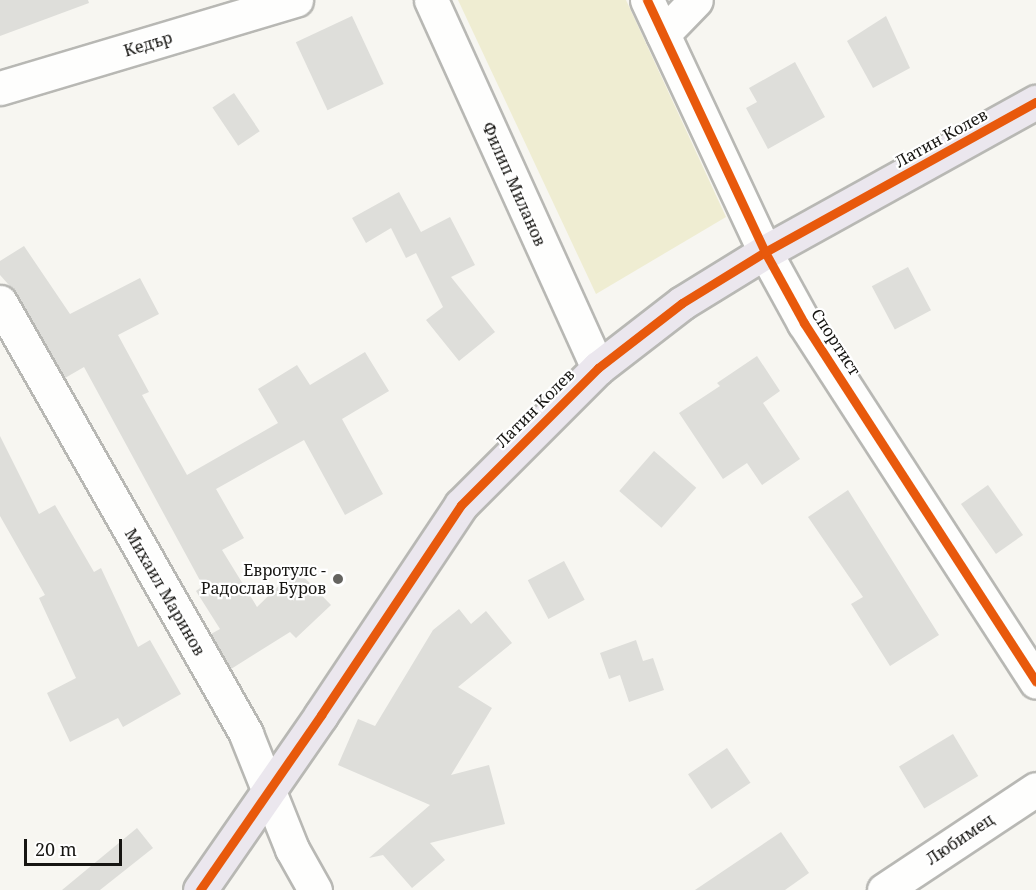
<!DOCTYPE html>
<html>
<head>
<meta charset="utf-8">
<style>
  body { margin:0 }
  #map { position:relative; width:1036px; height:890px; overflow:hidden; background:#f7f6f1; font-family:"Noto Serif",serif }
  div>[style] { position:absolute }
  .green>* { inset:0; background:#efedd2 }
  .building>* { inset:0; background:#dededa; transform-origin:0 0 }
  .roads { filter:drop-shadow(2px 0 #b8b8b4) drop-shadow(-2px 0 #b8b8b4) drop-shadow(0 2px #b8b8b4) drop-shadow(0 -2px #b8b8b4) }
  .minor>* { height:33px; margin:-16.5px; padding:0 16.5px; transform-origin:16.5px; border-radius:16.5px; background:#fefefd }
  .major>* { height:33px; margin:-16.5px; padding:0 16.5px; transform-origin:16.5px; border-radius:16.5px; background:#ebe7ee }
  .cycleway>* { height:9px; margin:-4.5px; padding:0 4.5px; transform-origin:4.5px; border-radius:4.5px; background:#e8590c }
  .dots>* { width:16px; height:16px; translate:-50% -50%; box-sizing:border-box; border:3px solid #fff; border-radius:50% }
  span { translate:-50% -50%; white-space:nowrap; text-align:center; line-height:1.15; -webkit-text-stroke:4.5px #fff; paint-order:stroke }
  .street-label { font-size:16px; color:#161512 }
  .poi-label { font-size:16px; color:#161512 }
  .right { translate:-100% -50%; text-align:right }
  .scale { position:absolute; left:24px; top:839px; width:98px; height:27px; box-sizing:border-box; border:3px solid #161512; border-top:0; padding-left:8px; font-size:18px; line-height:21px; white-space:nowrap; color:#161512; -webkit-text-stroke:4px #fff; paint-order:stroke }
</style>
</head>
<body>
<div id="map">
  <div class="green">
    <i style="clip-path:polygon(458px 0,626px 0,726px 217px,596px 294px)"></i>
  </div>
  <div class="building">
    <i style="clip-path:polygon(0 0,88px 0,89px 3px,0 36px)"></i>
    <i style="left:352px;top:16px;width:75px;height:62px;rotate:65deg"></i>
    <i style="clip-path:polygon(886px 16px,910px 68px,873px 88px,847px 41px)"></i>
    <i style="clip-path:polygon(795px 62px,825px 117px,768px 149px,746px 108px,757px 102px,749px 88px)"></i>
    <i style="left:234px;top:93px;width:46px;height:26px;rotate:56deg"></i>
    <i style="clip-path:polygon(399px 192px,421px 232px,450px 217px,475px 265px,451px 277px,495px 332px,459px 361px,426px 320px,443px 307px,416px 253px,406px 258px,391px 228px,366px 243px,352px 218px)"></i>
    <i style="clip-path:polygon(24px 246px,70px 314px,140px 278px,159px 314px,118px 335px,149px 392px,142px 395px,187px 475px,278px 423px,258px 389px,297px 365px,310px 385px,365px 352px,389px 391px,342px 419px,383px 494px,345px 515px,304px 440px,216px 489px,244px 538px,222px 550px,257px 607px,296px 569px,331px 605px,296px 638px,290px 632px,231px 669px,211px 634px,220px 629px,196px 591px,203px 586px,84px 367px,65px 378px,16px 293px,0 275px,0 261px)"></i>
    <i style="left:908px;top:267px;width:49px;height:41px;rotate:62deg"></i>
    <i style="clip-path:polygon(757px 356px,780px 391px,763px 403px,800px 459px,762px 485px,747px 463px,723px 479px,679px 413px,720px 386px,717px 383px)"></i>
    <i style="clip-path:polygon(0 436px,39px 514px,55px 505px,94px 572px,101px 568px,138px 647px,150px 640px,181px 694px,123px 727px,118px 718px,70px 742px,47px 693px,76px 678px,39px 598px,45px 595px,0 516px)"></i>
    <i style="left:654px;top:451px;width:56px;height:53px;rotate:41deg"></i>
    <i style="left:988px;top:485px;width:61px;height:33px;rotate:55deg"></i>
    <i style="clip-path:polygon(848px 490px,939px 635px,890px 666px,851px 604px,863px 597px,808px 517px)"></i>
    <i style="left:564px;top:561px;width:44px;height:41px;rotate:62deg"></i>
    <i style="clip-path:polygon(459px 609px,471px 624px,486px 611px,512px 643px,458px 687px,492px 708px,451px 775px,489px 765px,505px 824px,430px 843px,445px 860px,412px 888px,383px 855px,369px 858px,430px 805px,338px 765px,358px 719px,375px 726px,433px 630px)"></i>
    <i style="clip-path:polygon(636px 640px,643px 661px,653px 658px,664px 690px,629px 702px,620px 675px,609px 679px,600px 653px)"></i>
    <i style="left:953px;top:734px;width:49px;height:63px;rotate:59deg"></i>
    <i style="left:727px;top:748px;width:42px;height:47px;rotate:56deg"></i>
    <i style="clip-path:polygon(137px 828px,153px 848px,100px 890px,62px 890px)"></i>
    <i style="clip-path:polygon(781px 832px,809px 873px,785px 890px,695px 890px)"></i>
  </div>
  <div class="roads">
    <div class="minor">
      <i style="left:431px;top:0;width:404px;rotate:65.6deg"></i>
      <i style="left:647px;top:0;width:278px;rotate:64.9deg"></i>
      <i style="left:765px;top:252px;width:81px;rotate:61.2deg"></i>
      <i style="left:804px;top:323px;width:427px;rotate:57.1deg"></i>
      <i style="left:663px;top:34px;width:47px;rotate:-45.9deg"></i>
      <i style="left:0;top:88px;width:309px;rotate:-16.6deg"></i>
      <i style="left:0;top:302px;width:497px;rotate:60.3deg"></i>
      <i style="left:246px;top:734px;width:124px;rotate:68.2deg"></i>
      <i style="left:292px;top:849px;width:47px;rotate:60.7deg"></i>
      <i style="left:884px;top:890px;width:182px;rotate:-33.6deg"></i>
    </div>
    <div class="major">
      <i style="left:200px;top:890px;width:213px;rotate:-55.3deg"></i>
      <i style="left:321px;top:715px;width:252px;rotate:-56.3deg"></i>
      <i style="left:461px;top:505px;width:194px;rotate:-45deg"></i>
      <i style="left:598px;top:368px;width:106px;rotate:-37.7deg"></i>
      <i style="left:682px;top:303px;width:97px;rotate:-31.6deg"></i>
      <i style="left:765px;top:252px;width:310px;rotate:-29deg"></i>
    </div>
  </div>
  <div class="cycleway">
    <i style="left:647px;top:0;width:278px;rotate:64.9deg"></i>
    <i style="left:765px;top:252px;width:81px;rotate:61.2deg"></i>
    <i style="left:804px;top:323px;width:427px;rotate:57.1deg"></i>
    <i style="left:200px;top:890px;width:213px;rotate:-55.3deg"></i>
    <i style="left:321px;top:715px;width:252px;rotate:-56.3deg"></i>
    <i style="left:461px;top:505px;width:194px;rotate:-45deg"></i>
    <i style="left:598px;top:368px;width:106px;rotate:-37.7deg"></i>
    <i style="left:682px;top:303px;width:97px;rotate:-31.6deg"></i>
    <i style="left:765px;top:252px;width:310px;rotate:-29deg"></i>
  </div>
  <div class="dots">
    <i style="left:338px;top:579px;background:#656460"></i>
  </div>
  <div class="street-label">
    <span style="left:148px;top:44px;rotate:-17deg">Кедър</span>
    <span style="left:941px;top:138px;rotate:-29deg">Латин Колев</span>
    <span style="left:514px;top:184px;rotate:66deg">Филип Миланов</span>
    <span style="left:836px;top:342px;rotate:57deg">Спортист</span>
    <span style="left:535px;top:408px;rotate:-45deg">Латин Колев</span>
    <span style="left:165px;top:592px;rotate:60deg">Михаил Маринов</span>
    <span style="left:960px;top:839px;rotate:-34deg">Любимец</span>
  </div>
  <div class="poi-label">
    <span class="right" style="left:326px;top:579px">Евротулс -<br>Радослав Буров</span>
  </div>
  <div class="scale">20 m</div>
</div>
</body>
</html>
